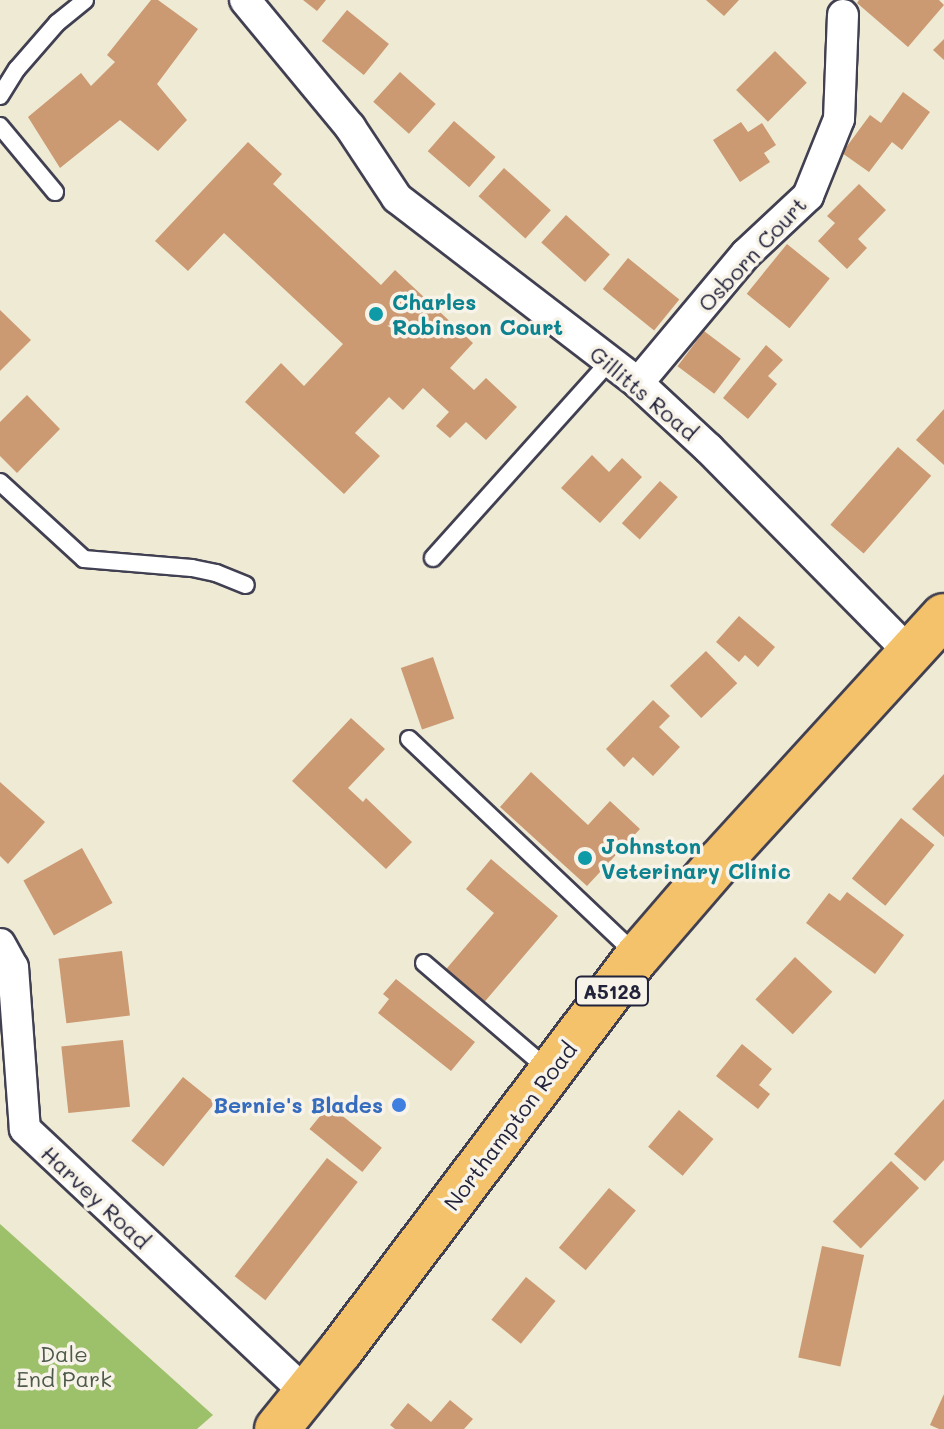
<!DOCTYPE html>
<html>
<head>
<meta charset="utf-8">
<style>
  body { margin:0 }
  #map { position:relative; width:944px; height:1429px; overflow:hidden; background:#efead4; font-family:Mali,sans-serif }
  div>[style] { position:absolute }
  .green>* { inset:0; background:#9dc06a }
  .building>* { inset:0; background:#cb9972; transform-origin:0 0 }
  .roads { filter:drop-shadow(2px 0 #414052) drop-shadow(-2px 0 #414052) drop-shadow(0 2px #414052) drop-shadow(0 -2px #414052) }
  .service>* { height:16px; margin:-8px; padding:0 8px; transform-origin:8px; border-radius:8px; background:#fff }
  .minor>* { height:30px; margin:-15px; padding:0 15px; transform-origin:15px; border-radius:15px; background:#fff }
  .primary>* { height:44px; margin:-22px; padding:0 22px; transform-origin:22px; border-radius:22px; background:#f3c26a }
  .dots>* { width:22px; height:22px; translate:-50% -50%; box-sizing:border-box; border:4px solid #f7f3e8; border-radius:50% }
  span { translate:-50% -50%; white-space:nowrap; text-align:center; line-height:1.15; -webkit-text-stroke:7px #f7f3e8; paint-order:stroke }
  .shield-label span { padding:2px 6px; background:#f7f3e8; border:2px solid; border-radius:6px; -webkit-text-stroke-width:0 }
  .shield-label { font-size:20px; color:#22223b; font-weight:700 }
  .street-label { font-size:22px; color:#22223b }
  .culture-label { font-size:22px; color:#0d838f; font-weight:700 }
  .left { translate:0 -50%; text-align:left }
  .shop-label { font-size:22px; color:#366cbe; font-weight:700 }
  .right { translate:-100% -50%; text-align:right }
  .park-label { font-size:22px; color:#4d594b }
</style>
</head>
<body>
<div id="map">
  <div class="green">
    <i style="clip-path:polygon(0 1224px,213px 1415px,197px 1429px,0 1429px)"></i>
  </div>
  <div class="building">
    <i style="clip-path:polygon(151px 0,158px 0,198px 29px,157px 84px,187px 120px,158px 151px,120px 120px,60px 168px,28px 117px,81px 73px,91px 86px,115px 62px,107px 55px)"></i>
    <i style="clip-path:polygon(303px 0,326px 0,317px 11px)"></i>
    <i style="clip-path:polygon(706px 0,739px 0,724px 16px)"></i>
    <i style="clip-path:polygon(859px 0,939px 0,944px 5px,908px 47px,857px 3px)"></i>
    <i style="left:347px;top:10px;width:54px;height:40px;rotate:39deg"></i>
    <i style="clip-path:polygon(944px 39px,944px 60px,933px 50px)"></i>
    <i style="left:775px;top:51px;width:45px;height:55px;rotate:45deg"></i>
    <i style="left:400px;top:72px;width:48px;height:40px;rotate:42deg"></i>
    <i style="clip-path:polygon(903px 92px,930px 112px,902px 150px,892px 142px,869px 172px,842px 153px,870px 115px,881px 123px)"></i>
    <i style="left:454px;top:121px;width:55px;height:40px;rotate:41deg"></i>
    <i style="clip-path:polygon(741px 122px,748px 132px,762px 123px,776px 145px,764px 153px,770px 162px,740px 182px,713px 140px)"></i>
    <i style="clip-path:polygon(248px 142px,282px 174px,273px 184px,381px 285px,395px 270px,473px 343px,450px 368px,474px 390px,486px 378px,517px 407px,486px 440px,466px 422px,450px 438px,436px 426px,449px 412px,423px 388px,403px 410px,389px 397px,355px 433px,380px 456px,344px 494px,245px 402px,281px 363px,304px 386px,343px 344px,224px 233px,188px 271px,155px 241px)"></i>
    <i style="left:504px;top:168px;width:63px;height:38px;rotate:42deg"></i>
    <i style="clip-path:polygon(859px 184px,886px 210px,858px 239px,867px 248px,847px 269px,818px 241px,835px 223px,827px 216px)"></i>
    <i style="left:566px;top:215px;width:59px;height:37px;rotate:42deg"></i>
    <i style="left:787px;top:244px;width:55px;height:64px;rotate:39deg"></i>
    <i style="left:628px;top:258px;width:66px;height:40px;rotate:39deg"></i>
    <i style="clip-path:polygon(0 310px,31px 340px,0 371px)"></i>
    <i style="left:704px;top:331px;width:46px;height:44px;rotate:37deg"></i>
    <i style="clip-path:polygon(766px 345px,783px 360px,768px 376px,777px 384px,748px 419px,723px 398px)"></i>
    <i style="clip-path:polygon(27px 395px,60px 429px,17px 473px,0 456px,0 422px)"></i>
    <i style="clip-path:polygon(944px 409px,944px 465px,916px 440px)"></i>
    <i style="left:898px;top:447px;width:44px;height:103px;rotate:41deg"></i>
    <i style="clip-path:polygon(592px 455px,609px 472px,622px 458px,642px 477px,600px 523px,561px 488px)"></i>
    <i style="left:660px;top:481px;width:24px;height:57px;rotate:42deg"></i>
    <i style="clip-path:polygon(739px 616px,775px 647px,758px 667px,745px 655px,739px 662px,716px 642px)"></i>
    <i style="left:706px;top:651px;width:45px;height:50px;rotate:46deg"></i>
    <i style="left:433px;top:657px;width:65px;height:34px;rotate:71deg"></i>
    <i style="clip-path:polygon(653px 700px,670px 716px,659px 727px,680px 747px,653px 776px,633px 757px,624px 767px,606px 749px)"></i>
    <i style="clip-path:polygon(351px 718px,385px 749px,348px 788px,363px 802px,366px 798px,412px 842px,386px 869px,292px 781px)"></i>
    <i style="clip-path:polygon(531px 772px,588px 825px,610px 801px,640px 829px,587px 886px,500px 807px)"></i>
    <i style="clip-path:polygon(944px 774px,944px 837px,912px 809px)"></i>
    <i style="clip-path:polygon(0 782px,45px 822px,8px 864px,0 856px)"></i>
    <i style="left:901px;top:818px;width:43px;height:78px;rotate:39deg"></i>
    <i style="left:82px;top:848px;width:63px;height:67px;rotate:61deg"></i>
    <i style="clip-path:polygon(491px 859px,558px 916px,481px 1006px,442px 974px,494px 913px,466px 889px)"></i>
    <i style="clip-path:polygon(847px 892px,904px 935px,875px 974px,806px 923px,829px 893px,840px 901px)"></i>
    <i style="left:122px;top:951px;width:65px;height:64px;rotate:83deg"></i>
    <i style="left:795px;top:957px;width:51px;height:58px;rotate:43deg"></i>
    <i style="clip-path:polygon(396px 979px,475px 1042px,451px 1071px,378px 1013px,389px 999px,383px 994px)"></i>
    <i style="left:123px;top:1040px;width:67px;height:62px;rotate:84deg"></i>
    <i style="clip-path:polygon(742px 1044px,772px 1069px,759px 1085px,770px 1094px,758px 1109px,716px 1076px)"></i>
    <i style="left:183px;top:1077px;width:41px;height:82px;rotate:39deg"></i>
    <i style="clip-path:polygon(944px 1099px,944px 1160px,925px 1181px,894px 1154px)"></i>
    <i style="left:329px;top:1105px;width:68px;height:31px;rotate:39deg"></i>
    <i style="left:679px;top:1110px;width:45px;height:48px;rotate:40deg"></i>
    <i style="left:327px;top:1158px;width:39px;height:150px;rotate:38deg"></i>
    <i style="left:891px;top:1161px;width:39px;height:84px;rotate:44deg"></i>
    <i style="left:609px;top:1188px;width:35px;height:78px;rotate:40deg"></i>
    <i style="left:822px;top:1246px;width:43px;height:114px;rotate:12deg"></i>
    <i style="left:526px;top:1277px;width:38px;height:55px;rotate:39deg"></i>
    <i style="clip-path:polygon(944px 1394px,944px 1429px,939px 1429px,930px 1425px)"></i>
    <i style="clip-path:polygon(450px 1400px,473px 1419px,464px 1429px,395px 1429px,390px 1425px,408px 1403px,431px 1422px)"></i>
  </div>
  <div class="roads">
    <div class="service">
      <i style="left:0;top:96px;width:32px;rotate:-58deg"></i>
      <i style="left:17px;top:69px;width:61px;rotate:-49deg"></i>
      <i style="left:57px;top:23px;width:36px;rotate:-39deg"></i>
      <i style="left:0;top:126px;width:86px;rotate:50.2deg"></i>
      <i style="left:0;top:482px;width:114px;rotate:42.5deg"></i>
      <i style="left:84px;top:559px;width:108px;rotate:4.8deg"></i>
      <i style="left:192px;top:568px;width:25px;rotate:12deg"></i>
      <i style="left:216px;top:573px;width:32px;rotate:22deg"></i>
      <i style="left:433px;top:558px;width:263px;rotate:-48.1deg"></i>
      <i style="left:409px;top:739px;width:314px;rotate:43.5deg"></i>
      <i style="left:424px;top:963px;width:165px;rotate:40.6deg"></i>
    </div>
    <div class="minor">
      <i style="left:245px;top:0;width:165px;rotate:50.4deg"></i>
      <i style="left:350px;top:127px;width:85px;rotate:56.5deg"></i>
      <i style="left:397px;top:198px;width:304px;rotate:37.5deg"></i>
      <i style="left:638px;top:383px;width:97px;rotate:42.9deg"></i>
      <i style="left:709px;top:449px;width:288px;rotate:45.4deg"></i>
      <i style="left:638px;top:383px;width:168px;rotate:-50.1deg"></i>
      <i style="left:746px;top:254px;width:85px;rotate:-43.1deg"></i>
      <i style="left:808px;top:196px;width:83px;rotate:-68.1deg"></i>
      <i style="left:839px;top:119px;width:104px;rotate:-87.8deg"></i>
      <i style="left:0;top:944px;width:26px;rotate:61deg"></i>
      <i style="left:13px;top:967px;width:162px;rotate:85.8deg"></i>
      <i style="left:25px;top:1129px;width:386px;rotate:43.2deg"></i>
    </div>
    <div class="primary">
      <i style="left:277px;top:1429px;width:100px;rotate:-51.1deg"></i>
      <i style="left:340px;top:1351px;width:495px;rotate:-53deg"></i>
      <i style="left:638px;top:956px;width:124px;rotate:-49.2deg"></i>
      <i style="left:719px;top:862px;width:333px;rotate:-47.6deg"></i>
    </div>
  </div>
  <div class="dots">
    <i style="left:376px;top:314px;background:#0f9aa8"></i>
    <i style="left:585px;top:858px;background:#0f9aa8"></i>
    <i style="left:399px;top:1105px;background:#3f7fe0"></i>
  </div>
  <div class="shield-label">
    <span style="left:612px;top:991px">A5128</span>
  </div>
  <div class="street-label">
    <span style="left:752px;top:254px;rotate:-47deg">Osborn Court</span>
    <span style="left:644px;top:393px;rotate:40deg">Gillitts Road</span>
    <span style="left:510px;top:1126px;rotate:-53deg">Northampton Road</span>
    <span style="left:96px;top:1197px;rotate:43deg">Harvey Road</span>
  </div>
  <div class="culture-label">
    <span class="left" style="left:392px;top:314px">Charles<br>Robinson Court</span>
    <span class="left" style="left:601px;top:858px">Johnston<br>Veterinary Clinic</span>
  </div>
  <div class="shop-label">
    <span class="right" style="left:383px;top:1105px">Bernie's Blades</span>
  </div>
  <div class="park-label">
    <span style="left:64px;top:1366px">Dale<br>End Park</span>
  </div>
</div>
</body>
</html>
